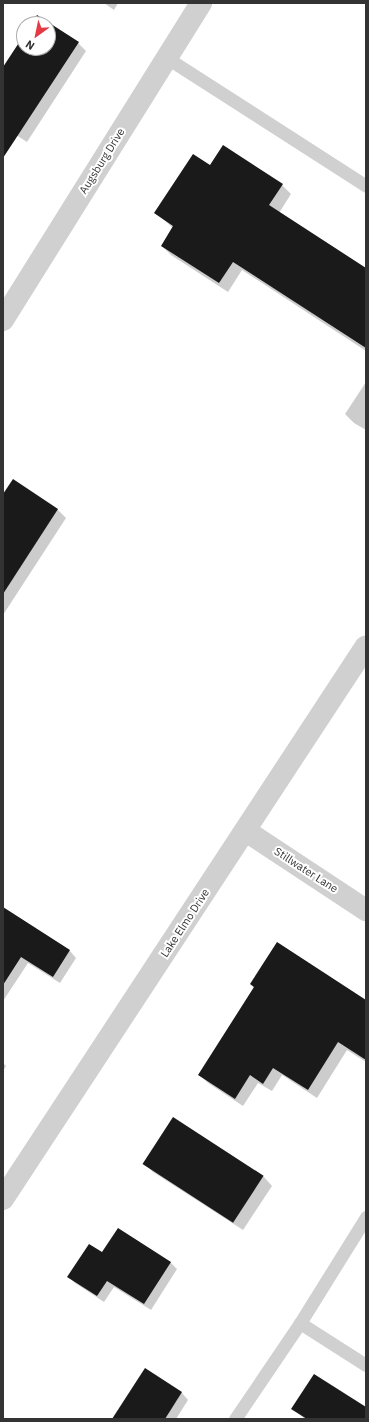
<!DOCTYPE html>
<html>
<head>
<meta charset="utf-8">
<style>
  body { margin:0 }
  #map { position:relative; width:369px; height:1422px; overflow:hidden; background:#fff; font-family:"IBM Plex Sans",sans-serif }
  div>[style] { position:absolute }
  .shadow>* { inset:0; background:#0003 }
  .building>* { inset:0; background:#1a1a1a; transform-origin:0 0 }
  .service>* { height:13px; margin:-6.5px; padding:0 6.5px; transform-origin:6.5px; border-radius:6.5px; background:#d0d0d0 }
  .minor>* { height:22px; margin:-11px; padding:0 11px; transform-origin:11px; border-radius:11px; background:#d0d0d0 }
  .tertiary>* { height:22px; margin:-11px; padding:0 11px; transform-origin:11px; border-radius:11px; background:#d0d0d0 }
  span { translate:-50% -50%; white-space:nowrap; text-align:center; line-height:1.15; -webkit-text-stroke:4px #fff; paint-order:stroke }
  .street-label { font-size:11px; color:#333 }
  .frame { position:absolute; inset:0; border:4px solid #333; pointer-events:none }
  .north { position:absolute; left:16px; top:16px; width:40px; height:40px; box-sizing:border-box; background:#fff; border:1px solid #adadad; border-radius:50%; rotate:213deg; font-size:11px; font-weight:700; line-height:16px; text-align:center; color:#333 }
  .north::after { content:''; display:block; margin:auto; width:14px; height:18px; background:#e63946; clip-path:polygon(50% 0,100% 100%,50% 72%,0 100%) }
</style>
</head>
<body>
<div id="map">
  <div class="shadow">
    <i style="clip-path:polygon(104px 3px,118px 3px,114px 10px)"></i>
    <i style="clip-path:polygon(37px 16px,78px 43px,86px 51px,27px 142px,10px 131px,3px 141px,3px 69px,24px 37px,24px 48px,48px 48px,48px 24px,32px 24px)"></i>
    <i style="clip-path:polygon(210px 167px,282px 185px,291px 194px,279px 213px,366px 270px,366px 351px,242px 270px,228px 292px,171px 255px,162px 246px,173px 228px,156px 213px)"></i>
    <i style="clip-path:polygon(366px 382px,366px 430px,354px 423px,345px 414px)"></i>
    <i style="clip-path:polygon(13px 481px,58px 510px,66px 518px,3px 615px,3px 496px)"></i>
    <i style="clip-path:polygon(4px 909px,70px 951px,76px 958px,60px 983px,28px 963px,3px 1001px)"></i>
    <i style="clip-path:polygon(251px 984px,366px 1001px,366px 1062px,347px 1050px,317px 1098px,282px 1075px,272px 1091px,258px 1083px,243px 1106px,208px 1083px,200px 1075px,254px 988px)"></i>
    <i style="clip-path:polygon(3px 1063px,6px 1066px,3px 1071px)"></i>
    <i style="clip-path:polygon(173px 1118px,264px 1177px,272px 1186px,243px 1230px,153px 1172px,144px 1163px)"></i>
    <i style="clip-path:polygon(102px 1253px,170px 1262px,177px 1269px,151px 1310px,114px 1287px,104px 1302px,75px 1283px,69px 1277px)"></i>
    <i style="clip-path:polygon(145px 1369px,182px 1393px,188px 1400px,176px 1419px,113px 1419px)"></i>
    <i style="clip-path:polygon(366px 1408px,366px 1419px,305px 1419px,293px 1409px)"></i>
  </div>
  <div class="building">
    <i style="clip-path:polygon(37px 15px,79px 42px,3px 158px,3px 67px,24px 35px,24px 48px,48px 48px,48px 24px,31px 24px)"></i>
    <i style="clip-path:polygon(223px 145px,283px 184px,269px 205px,366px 268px,366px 348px,233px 262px,219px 283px,161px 246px,173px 226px,154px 213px,193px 154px,210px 165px)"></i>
    <i style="clip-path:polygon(13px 479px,58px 509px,3px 594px,3px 494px)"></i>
    <i style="clip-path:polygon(3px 907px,70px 950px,53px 977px,21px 957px,3px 985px)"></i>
    <i style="clip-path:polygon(277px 942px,366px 1000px,366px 1060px,338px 1042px,308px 1090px,273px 1068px,263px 1084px,250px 1075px,235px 1099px,198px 1075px,254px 987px,250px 984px)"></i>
    <i style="left:173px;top:1117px;width:108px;height:56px;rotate:33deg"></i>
    <i style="clip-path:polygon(118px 1228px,171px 1262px,144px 1304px,107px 1281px,97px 1296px,67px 1277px,89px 1244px,102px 1252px)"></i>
    <i style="clip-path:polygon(145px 1368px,182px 1392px,165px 1419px,112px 1419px)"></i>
    <i style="clip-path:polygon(314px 1374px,366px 1407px,366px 1419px,307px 1419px,291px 1409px)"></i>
  </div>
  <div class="service">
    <i style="left:167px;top:58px;width:237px;rotate:32.7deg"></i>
    <i style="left:300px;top:1323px;width:78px;rotate:32.5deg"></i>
    <i style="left:235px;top:1419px;width:116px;rotate:-55.9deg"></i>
    <i style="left:300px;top:1323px;width:125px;rotate:-58.1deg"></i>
  </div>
  <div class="minor">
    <i style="left:3px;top:320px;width:374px;rotate:-58deg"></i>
    <i style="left:246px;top:831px;width:144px;rotate:33.4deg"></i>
  </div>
  <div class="tertiary">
    <i style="left:3px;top:1199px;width:661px;rotate:-56.72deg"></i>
  </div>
  <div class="street-label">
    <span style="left:102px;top:161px;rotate:-58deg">Augsburg Drive</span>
    <span style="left:306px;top:870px;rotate:33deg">Stillwater Lane</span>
    <span style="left:185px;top:923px;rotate:-57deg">Lake Elmo Drive</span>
  </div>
  <div class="frame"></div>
  <div class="north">N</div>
</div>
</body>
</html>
